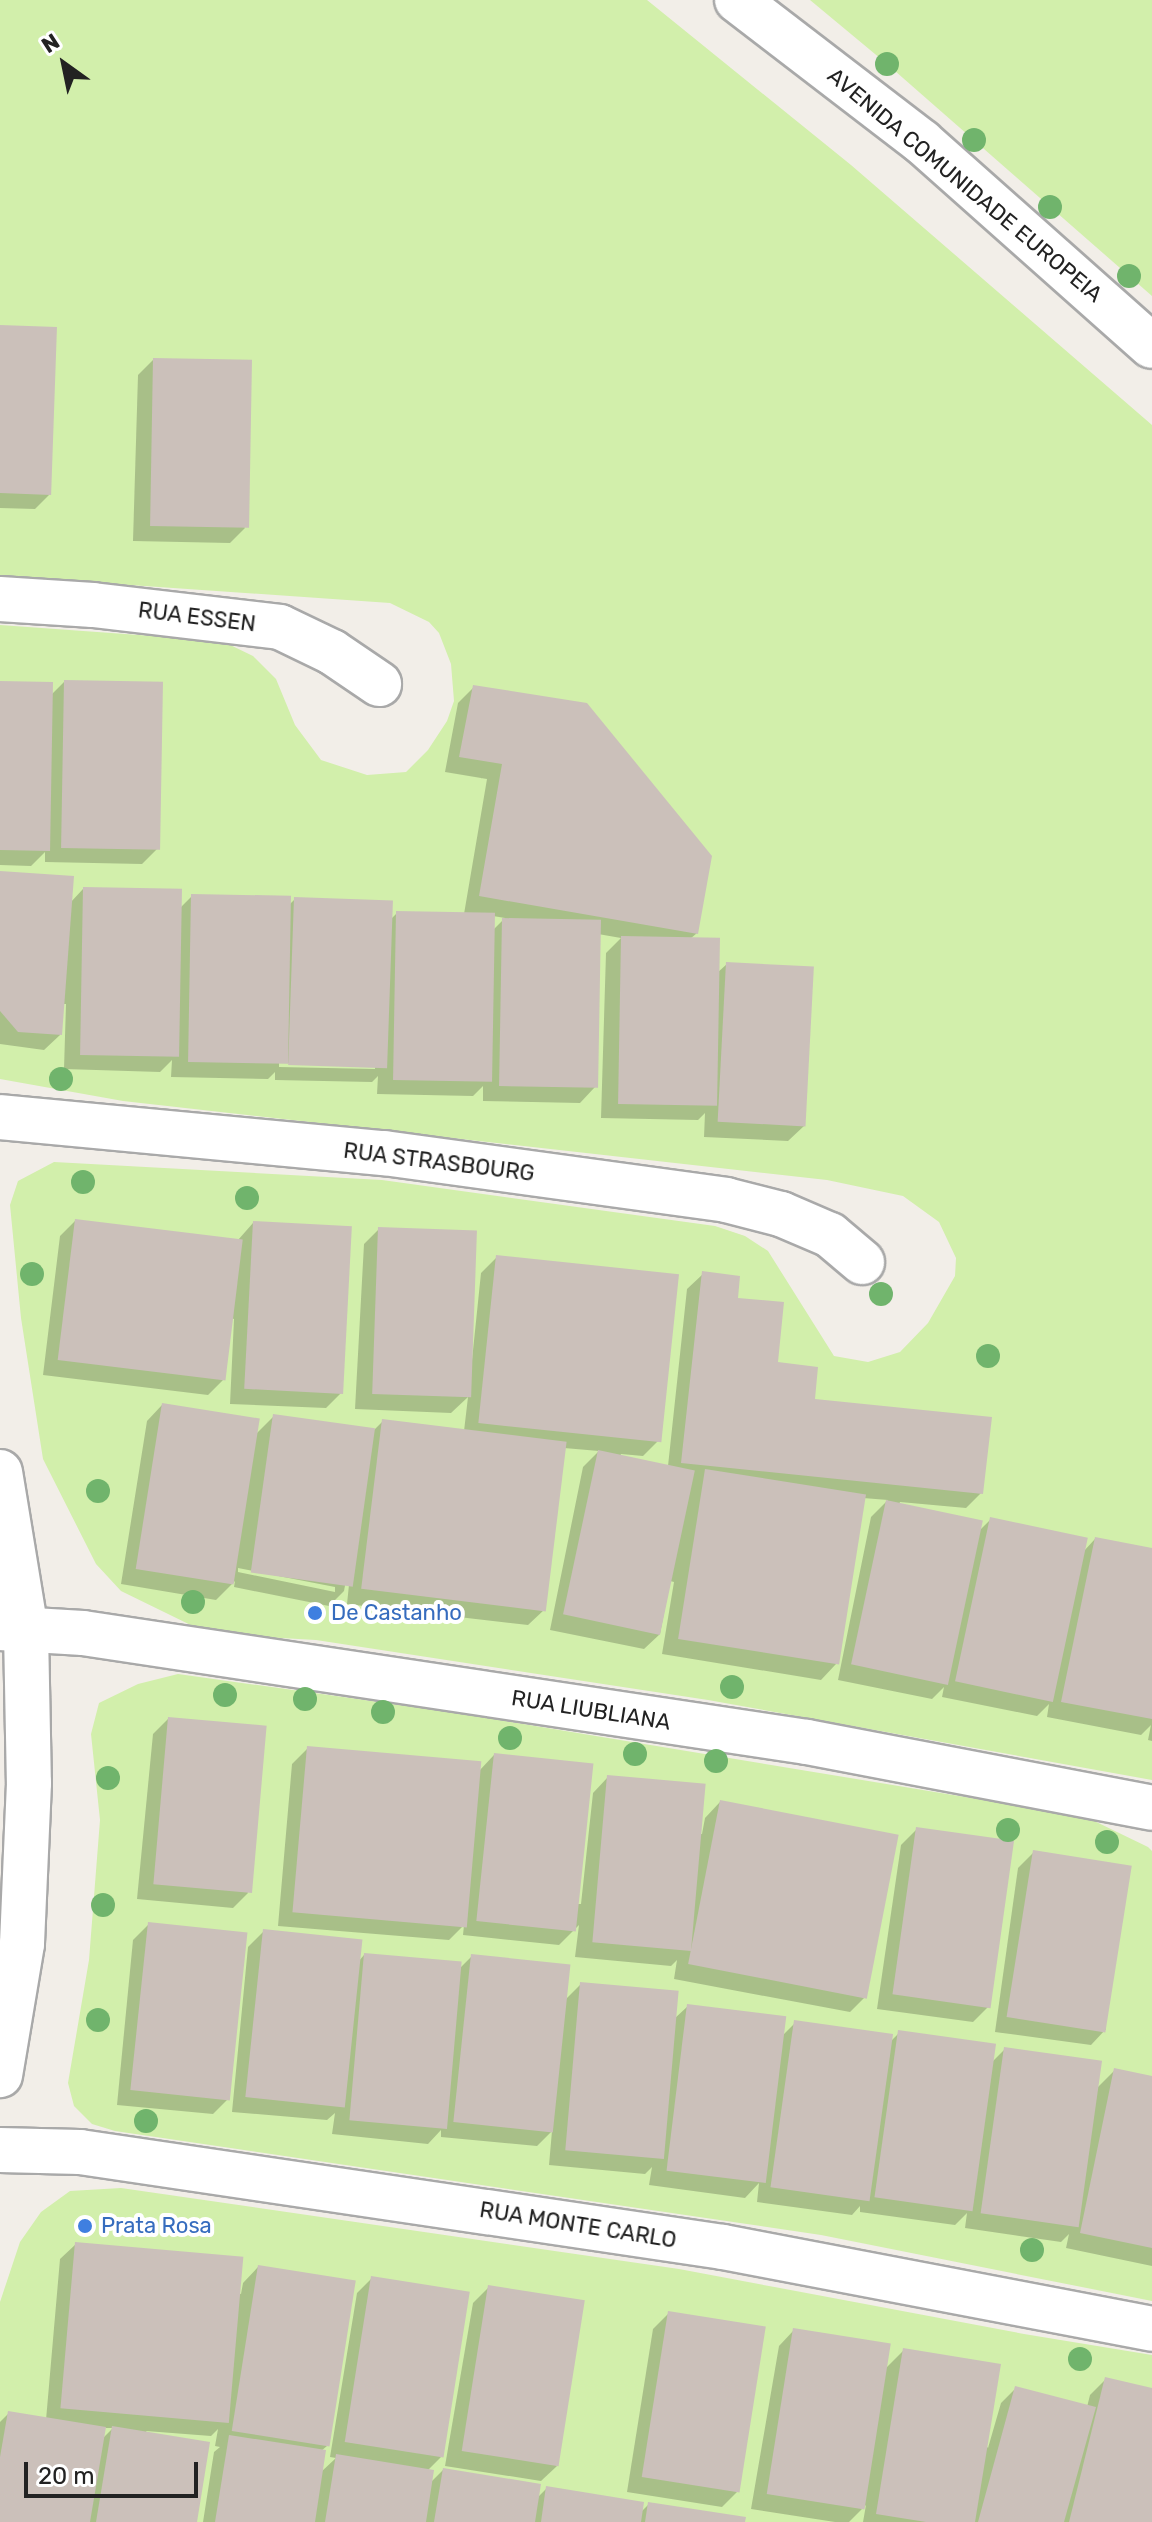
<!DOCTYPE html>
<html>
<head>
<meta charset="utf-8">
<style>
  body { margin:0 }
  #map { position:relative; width:1152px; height:2522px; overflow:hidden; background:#f2eee8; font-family:Rubik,sans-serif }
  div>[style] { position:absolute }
  .grass>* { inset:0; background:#d2efab }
  .shadow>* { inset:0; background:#0003 }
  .building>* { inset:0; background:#cbc0ba; transform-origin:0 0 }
  .roads { filter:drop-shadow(2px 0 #a9a9a9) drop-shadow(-2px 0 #a9a9a9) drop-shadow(0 2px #a9a9a9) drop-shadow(0 -2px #a9a9a9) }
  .minor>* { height:44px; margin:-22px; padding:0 22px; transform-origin:22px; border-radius:22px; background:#fff }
  .trees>* { width:24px; height:24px; margin:-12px; border-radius:50%; background:#70b46c }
  .dots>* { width:22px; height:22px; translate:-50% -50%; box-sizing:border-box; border:4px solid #fff; border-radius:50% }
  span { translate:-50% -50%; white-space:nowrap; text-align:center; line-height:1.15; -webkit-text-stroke:8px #fff; paint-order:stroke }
  .street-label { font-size:22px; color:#222 }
  .shop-label { font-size:22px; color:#366cbe }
  .left { translate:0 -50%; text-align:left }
  .north { position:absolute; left:24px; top:24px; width:80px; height:80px; -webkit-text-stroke:6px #fff; paint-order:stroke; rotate:327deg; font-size:22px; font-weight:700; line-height:32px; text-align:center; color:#222 }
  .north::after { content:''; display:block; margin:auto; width:28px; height:36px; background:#222; clip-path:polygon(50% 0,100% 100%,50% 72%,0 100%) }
  .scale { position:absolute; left:24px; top:2462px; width:174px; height:36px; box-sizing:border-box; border:4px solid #222; border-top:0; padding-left:10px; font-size:24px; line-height:28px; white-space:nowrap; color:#222; -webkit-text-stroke:6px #fff; paint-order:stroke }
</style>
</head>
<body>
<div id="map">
  <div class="grass">
    <i style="clip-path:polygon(0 0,647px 0,851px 165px,1152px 425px,1152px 1780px,708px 1700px,316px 1640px,209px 1634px,121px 1591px,96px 1564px,43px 1459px,21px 1318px,10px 1205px,18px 1181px,54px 1162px,382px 1180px,715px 1226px,745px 1236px,768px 1251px,834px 1356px,868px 1362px,900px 1352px,928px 1323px,955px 1276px,956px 1258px,939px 1222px,903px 1196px,827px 1180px,123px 1101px,0 1079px,0 625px,222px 641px,253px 656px,276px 679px,295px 725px,321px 760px,367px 775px,406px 772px,428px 750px,447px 721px,454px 701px,451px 664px,439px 633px,429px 622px,390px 603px,0 576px)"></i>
    <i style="clip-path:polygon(810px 0,1152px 0,1152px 296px,887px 64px)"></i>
    <i style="clip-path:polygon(178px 1674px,457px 1713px,1086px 1817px,1148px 1847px,1152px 1851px,1152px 2301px,821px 2235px,115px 2131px,92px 2124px,74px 2106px,68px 2083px,89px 1960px,100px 1820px,91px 1734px,99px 1703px,138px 1684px)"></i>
    <i style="clip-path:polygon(121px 2188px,679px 2269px,1024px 2334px,1152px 2355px,1152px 2522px,0 2522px,0 2302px,20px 2242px,41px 2212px,70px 2191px)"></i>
  </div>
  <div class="shadow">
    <i style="clip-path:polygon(0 327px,50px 494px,35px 509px,0 508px)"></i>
    <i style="clip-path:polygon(153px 360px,245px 528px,230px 543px,133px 541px,138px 375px)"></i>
    <i style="clip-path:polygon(64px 682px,157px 849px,142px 864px,45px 862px,45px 852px,31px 866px,0 865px,0 683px,51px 695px)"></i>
    <i style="clip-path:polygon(evenodd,474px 687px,697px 933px,690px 939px,717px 973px,727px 964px,804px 1126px,788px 1141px,704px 1137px,705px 1113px,698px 1120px,601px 1118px,606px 953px,621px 938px,598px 934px,595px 1087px,580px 1103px,483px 1101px,483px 1086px,473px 1096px,377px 1094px,378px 1076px,372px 1082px,275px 1080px,275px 1072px,268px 1079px,171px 1077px,172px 1060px,160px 1072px,64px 1069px,66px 1004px,62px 1004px,60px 1035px,44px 1050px,0 1044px,0 873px,70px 903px,83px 889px,180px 908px,192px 896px,288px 906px,295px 899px,391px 919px,397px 913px,464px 914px,487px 779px,445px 772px,458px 703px,474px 687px,493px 916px,505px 918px,493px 930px,493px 916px,474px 687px,279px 1063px,375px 1065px,375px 1069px,279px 1067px,279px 1063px)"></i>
    <i style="clip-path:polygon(75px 1221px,238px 1240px,253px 1223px,341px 1393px,326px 1408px,230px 1404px,234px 1319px,231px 1318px,223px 1380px,208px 1395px,43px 1375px,60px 1236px)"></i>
    <i style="clip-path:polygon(evenodd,379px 1229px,469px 1359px,472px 1360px,481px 1273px,497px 1257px,659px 1440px,643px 1456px,621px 1454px,620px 1457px,668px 1466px,687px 1289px,703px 1274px,735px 1300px,776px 1364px,813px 1401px,981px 1493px,966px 1508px,900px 1502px,899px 1504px,978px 1532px,991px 1519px,1083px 1552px,1095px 1539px,1152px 1550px,1152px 1741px,1148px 1740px,1151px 1725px,1141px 1735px,1047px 1717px,1049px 1704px,1037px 1716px,942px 1697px,944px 1687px,932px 1699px,838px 1680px,871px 1517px,888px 1500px,863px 1498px,836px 1664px,821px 1680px,662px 1654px,674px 1582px,670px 1581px,660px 1634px,644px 1649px,550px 1630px,583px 1467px,599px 1451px,564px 1448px,544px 1610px,528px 1625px,347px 1604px,350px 1575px,347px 1575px,344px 1591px,329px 1606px,234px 1587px,235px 1581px,216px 1600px,121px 1584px,147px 1421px,162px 1405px,255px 1435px,274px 1416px,374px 1430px,383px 1421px,464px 1431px,468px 1397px,451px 1413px,355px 1409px,364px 1244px,379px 1229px,238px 1568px,335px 1587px,335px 1592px,238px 1572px,238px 1568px)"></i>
    <i style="clip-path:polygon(168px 1719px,248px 1893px,233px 1908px,137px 1899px,153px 1734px)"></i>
    <i style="clip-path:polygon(307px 1749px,479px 1771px,494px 1755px,577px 1904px,581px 1904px,593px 1793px,608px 1777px,699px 1834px,702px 1834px,705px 1818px,720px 1802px,865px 1997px,850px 2012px,674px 1979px,677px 1960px,671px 1966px,575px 1957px,579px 1925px,559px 1945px,463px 1935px,464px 1925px,449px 1940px,278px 1926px,292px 1764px)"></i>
    <i style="clip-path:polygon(916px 1830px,988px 2007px,973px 2022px,877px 2009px,901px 1845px)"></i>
    <i style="clip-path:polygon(1034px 1852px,1106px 2029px,1091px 2045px,995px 2032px,1018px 1868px)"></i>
    <i style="clip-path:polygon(149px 1924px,228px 2099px,213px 2114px,117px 2105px,133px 1940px)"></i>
    <i style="clip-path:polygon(264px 1931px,358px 1962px,364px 1955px,459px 1969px,472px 1956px,565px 2000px,581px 1984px,674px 2019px,688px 2006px,781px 2037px,795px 2023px,890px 2042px,899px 2033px,992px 2062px,1005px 2049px,1096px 2089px,1115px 2070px,1152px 2078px,1152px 2266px,1066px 2248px,1069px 2234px,1061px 2242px,965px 2228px,967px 2213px,955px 2225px,860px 2212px,860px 2206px,852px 2215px,757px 2202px,759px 2183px,745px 2198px,649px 2185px,652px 2167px,645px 2174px,549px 2165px,552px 2131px,537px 2146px,441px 2137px,441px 2130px,428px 2144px,332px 2134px,335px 2113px,327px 2120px,232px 2112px,248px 1947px)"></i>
    <i style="clip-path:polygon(evenodd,76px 2244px,241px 2294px,243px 2283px,258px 2267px,327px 2446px,321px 2451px,321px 2472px,336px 2458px,330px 2457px,357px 2293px,372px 2278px,441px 2457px,427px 2471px,430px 2483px,443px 2470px,536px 2499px,547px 2488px,641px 2512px,649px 2504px,743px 2522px,203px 2522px,214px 2452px,220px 2447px,215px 2446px,218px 2429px,211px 2436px,146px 2431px,195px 2522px,0 2522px,0 2422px,8px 2414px,46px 2420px,60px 2259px,76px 2244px,103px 2428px,113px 2428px,101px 2440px,103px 2428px)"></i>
    <i style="clip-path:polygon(488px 2288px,557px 2466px,541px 2481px,445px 2466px,473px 2303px)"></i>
    <i style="clip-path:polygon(669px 2313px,737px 2492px,722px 2507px,627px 2492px,653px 2329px)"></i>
    <i style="clip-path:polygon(794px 2330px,885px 2369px,904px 2350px,988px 2448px,1001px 2403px,1016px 2388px,1087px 2407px,1090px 2395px,1106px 2379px,1152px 2390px,1152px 2522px,863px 2522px,866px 2505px,849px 2522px,835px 2522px,751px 2509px,779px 2346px)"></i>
  </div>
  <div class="building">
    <i style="left:0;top:325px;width:57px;height:168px;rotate:2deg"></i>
    <i style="left:153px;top:358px;width:99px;height:168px;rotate:1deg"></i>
    <i style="left:64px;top:680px;width:99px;height:168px;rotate:1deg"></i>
    <i style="left:0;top:681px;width:53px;height:169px;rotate:1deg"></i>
    <i style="clip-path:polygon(473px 685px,587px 703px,712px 856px,698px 934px,479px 896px,502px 764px,459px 757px)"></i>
    <i style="clip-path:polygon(0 871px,74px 876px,62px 1035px,18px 1032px,0 1011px)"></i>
    <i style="left:83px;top:887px;width:99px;height:168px;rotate:1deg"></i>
    <i style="left:191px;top:894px;width:100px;height:168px;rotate:1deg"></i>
    <i style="left:294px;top:897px;width:99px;height:168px;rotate:2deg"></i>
    <i style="left:396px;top:911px;width:99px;height:169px;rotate:1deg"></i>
    <i style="left:502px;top:918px;width:99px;height:168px;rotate:1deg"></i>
    <i style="left:621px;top:936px;width:99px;height:168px;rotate:1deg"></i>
    <i style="left:726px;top:962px;width:88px;height:160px;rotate:3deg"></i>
    <i style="left:75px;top:1219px;width:169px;height:142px;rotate:7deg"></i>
    <i style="left:253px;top:1221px;width:99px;height:168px;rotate:3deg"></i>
    <i style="left:378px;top:1227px;width:99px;height:167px;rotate:2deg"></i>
    <i style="left:496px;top:1255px;width:184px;height:169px;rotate:6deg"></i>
    <i style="clip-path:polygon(702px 1271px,740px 1276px,738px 1298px,784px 1302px,778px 1362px,818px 1367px,815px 1399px,992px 1417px,983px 1494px,681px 1463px)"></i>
    <i style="left:162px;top:1403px;width:99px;height:168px;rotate:9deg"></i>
    <i style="left:273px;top:1414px;width:103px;height:160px;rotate:8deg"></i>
    <i style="left:382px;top:1419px;width:186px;height:171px;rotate:7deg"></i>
    <i style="left:598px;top:1450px;width:99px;height:168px;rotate:12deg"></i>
    <i style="left:705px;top:1469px;width:163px;height:172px;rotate:9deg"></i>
    <i style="left:886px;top:1500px;width:99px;height:168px;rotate:12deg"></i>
    <i style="left:990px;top:1517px;width:100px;height:168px;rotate:12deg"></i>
    <i style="clip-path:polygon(1095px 1537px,1152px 1548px,1152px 1719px,1061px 1702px)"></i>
    <i style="left:168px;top:1717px;width:99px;height:168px;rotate:5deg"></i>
    <i style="left:307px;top:1746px;width:175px;height:167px;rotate:5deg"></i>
    <i style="left:494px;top:1753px;width:100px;height:169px;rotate:6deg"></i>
    <i style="left:607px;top:1775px;width:99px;height:168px;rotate:5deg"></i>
    <i style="left:720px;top:1800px;width:182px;height:167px;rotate:11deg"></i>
    <i style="left:916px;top:1827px;width:99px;height:169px;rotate:8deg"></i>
    <i style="left:1033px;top:1850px;width:100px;height:169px;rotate:9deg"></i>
    <i style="left:148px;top:1922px;width:100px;height:169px;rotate:6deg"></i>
    <i style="left:263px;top:1929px;width:100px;height:169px;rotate:6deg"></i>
    <i style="left:364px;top:1953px;width:98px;height:168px;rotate:5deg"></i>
    <i style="left:471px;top:1954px;width:100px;height:169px;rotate:6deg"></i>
    <i style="left:580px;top:1982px;width:99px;height:169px;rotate:5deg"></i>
    <i style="left:687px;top:2004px;width:100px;height:168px;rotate:7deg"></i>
    <i style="left:794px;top:2020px;width:100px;height:169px;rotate:8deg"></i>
    <i style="left:898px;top:2030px;width:99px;height:169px;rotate:8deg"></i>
    <i style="left:1004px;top:2047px;width:99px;height:168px;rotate:8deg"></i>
    <i style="clip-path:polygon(1114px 2068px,1152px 2076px,1152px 2248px,1080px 2233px)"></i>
    <i style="left:75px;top:2242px;width:169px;height:167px;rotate:5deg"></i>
    <i style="left:258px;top:2265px;width:99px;height:168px;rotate:9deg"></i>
    <i style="left:371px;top:2276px;width:100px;height:168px;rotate:9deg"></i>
    <i style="left:488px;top:2285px;width:98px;height:168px;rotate:9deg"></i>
    <i style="left:668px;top:2311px;width:99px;height:168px;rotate:9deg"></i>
    <i style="left:793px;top:2328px;width:99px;height:168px;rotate:9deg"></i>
    <i style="clip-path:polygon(903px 2348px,1001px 2364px,975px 2522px,926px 2522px,876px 2514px)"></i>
    <i style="clip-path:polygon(1105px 2377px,1152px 2388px,1152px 2522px,1069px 2522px)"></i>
    <i style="clip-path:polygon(1015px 2386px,1096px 2407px,1064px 2522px,978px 2522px)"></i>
    <i style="clip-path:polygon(8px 2411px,106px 2427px,90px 2522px,0 2522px,0 2457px)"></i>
    <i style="clip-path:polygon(112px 2426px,210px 2442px,197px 2522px,96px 2522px)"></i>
    <i style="clip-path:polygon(229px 2435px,326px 2450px,315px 2522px,215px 2522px)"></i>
    <i style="clip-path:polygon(336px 2454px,434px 2470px,426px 2522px,325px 2522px)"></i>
    <i style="clip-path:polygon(443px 2468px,541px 2484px,535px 2522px,434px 2522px)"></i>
    <i style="clip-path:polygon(546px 2486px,644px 2502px,641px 2522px,541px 2522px)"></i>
    <i style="clip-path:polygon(648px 2502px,746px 2517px,745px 2522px,645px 2522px)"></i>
  </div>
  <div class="roads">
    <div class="minor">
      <i style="left:737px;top:0;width:233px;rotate:37.5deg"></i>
      <i style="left:922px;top:142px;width:307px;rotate:41.6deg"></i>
      <i style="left:0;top:599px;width:93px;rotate:3.7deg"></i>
      <i style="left:93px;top:605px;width:188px;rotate:6.7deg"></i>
      <i style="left:280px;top:627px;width:58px;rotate:25.7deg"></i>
      <i style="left:332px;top:652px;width:57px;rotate:34.2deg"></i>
      <i style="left:0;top:1117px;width:386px;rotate:5.4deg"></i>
      <i style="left:384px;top:1153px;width:345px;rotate:7.8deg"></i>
      <i style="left:726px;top:1200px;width:57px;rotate:14.3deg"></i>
      <i style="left:781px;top:1214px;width:53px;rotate:23.2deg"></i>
      <i style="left:830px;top:1235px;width:42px;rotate:40.2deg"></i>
      <i style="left:0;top:1472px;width:161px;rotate:80.7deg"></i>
      <i style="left:26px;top:1631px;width:152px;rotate:88.9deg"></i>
      <i style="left:29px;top:1783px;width:161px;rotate:92.5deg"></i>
      <i style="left:22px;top:1944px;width:133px;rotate:99.5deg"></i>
      <i style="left:0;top:1628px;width:83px;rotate:3.4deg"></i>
      <i style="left:83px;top:1633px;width:732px;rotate:8.56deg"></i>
      <i style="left:807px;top:1742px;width:351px;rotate:10.8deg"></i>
      <i style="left:0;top:2150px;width:80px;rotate:1.4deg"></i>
      <i style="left:80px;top:2152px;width:650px;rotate:8.4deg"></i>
      <i style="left:723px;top:2247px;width:437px;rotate:10.8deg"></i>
    </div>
  </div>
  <div class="trees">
    <i style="left:887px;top:64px"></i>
    <i style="left:974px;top:140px"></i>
    <i style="left:1050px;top:207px"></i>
    <i style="left:1129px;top:276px"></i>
    <i style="left:61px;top:1079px"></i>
    <i style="left:83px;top:1182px"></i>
    <i style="left:247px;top:1198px"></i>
    <i style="left:32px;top:1274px"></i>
    <i style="left:881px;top:1294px"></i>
    <i style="left:988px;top:1356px"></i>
    <i style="left:98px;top:1491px"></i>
    <i style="left:193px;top:1602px"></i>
    <i style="left:732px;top:1687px"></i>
    <i style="left:225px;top:1695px"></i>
    <i style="left:305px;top:1699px"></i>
    <i style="left:383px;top:1712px"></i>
    <i style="left:510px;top:1738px"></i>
    <i style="left:635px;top:1754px"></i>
    <i style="left:716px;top:1761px"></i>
    <i style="left:108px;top:1778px"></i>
    <i style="left:1008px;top:1830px"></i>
    <i style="left:1107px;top:1842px"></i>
    <i style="left:103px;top:1905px"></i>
    <i style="left:98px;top:2020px"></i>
    <i style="left:146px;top:2121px"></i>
    <i style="left:1032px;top:2250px"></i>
    <i style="left:1080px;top:2359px"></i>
  </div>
  <div class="dots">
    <i style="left:315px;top:1613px;background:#3f7fe0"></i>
    <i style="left:85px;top:2226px;background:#3f7fe0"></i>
  </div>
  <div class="street-label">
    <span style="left:965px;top:185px;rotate:40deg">AVENIDA COMUNIDADE EUROPEIA</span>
    <span style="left:197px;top:617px;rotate:7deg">RUA ESSEN</span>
    <span style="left:439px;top:1162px;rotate:7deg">RUA STRASBOURG</span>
    <span style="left:591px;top:1710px;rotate:9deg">RUA LIUBLIANA</span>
    <span style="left:578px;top:2225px;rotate:9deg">RUA MONTE CARLO</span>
  </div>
  <div class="shop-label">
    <span class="left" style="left:331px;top:1613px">De Castanho</span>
    <span class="left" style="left:101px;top:2226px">Prata Rosa</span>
  </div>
  <div class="north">N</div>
  <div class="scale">20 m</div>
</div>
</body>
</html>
